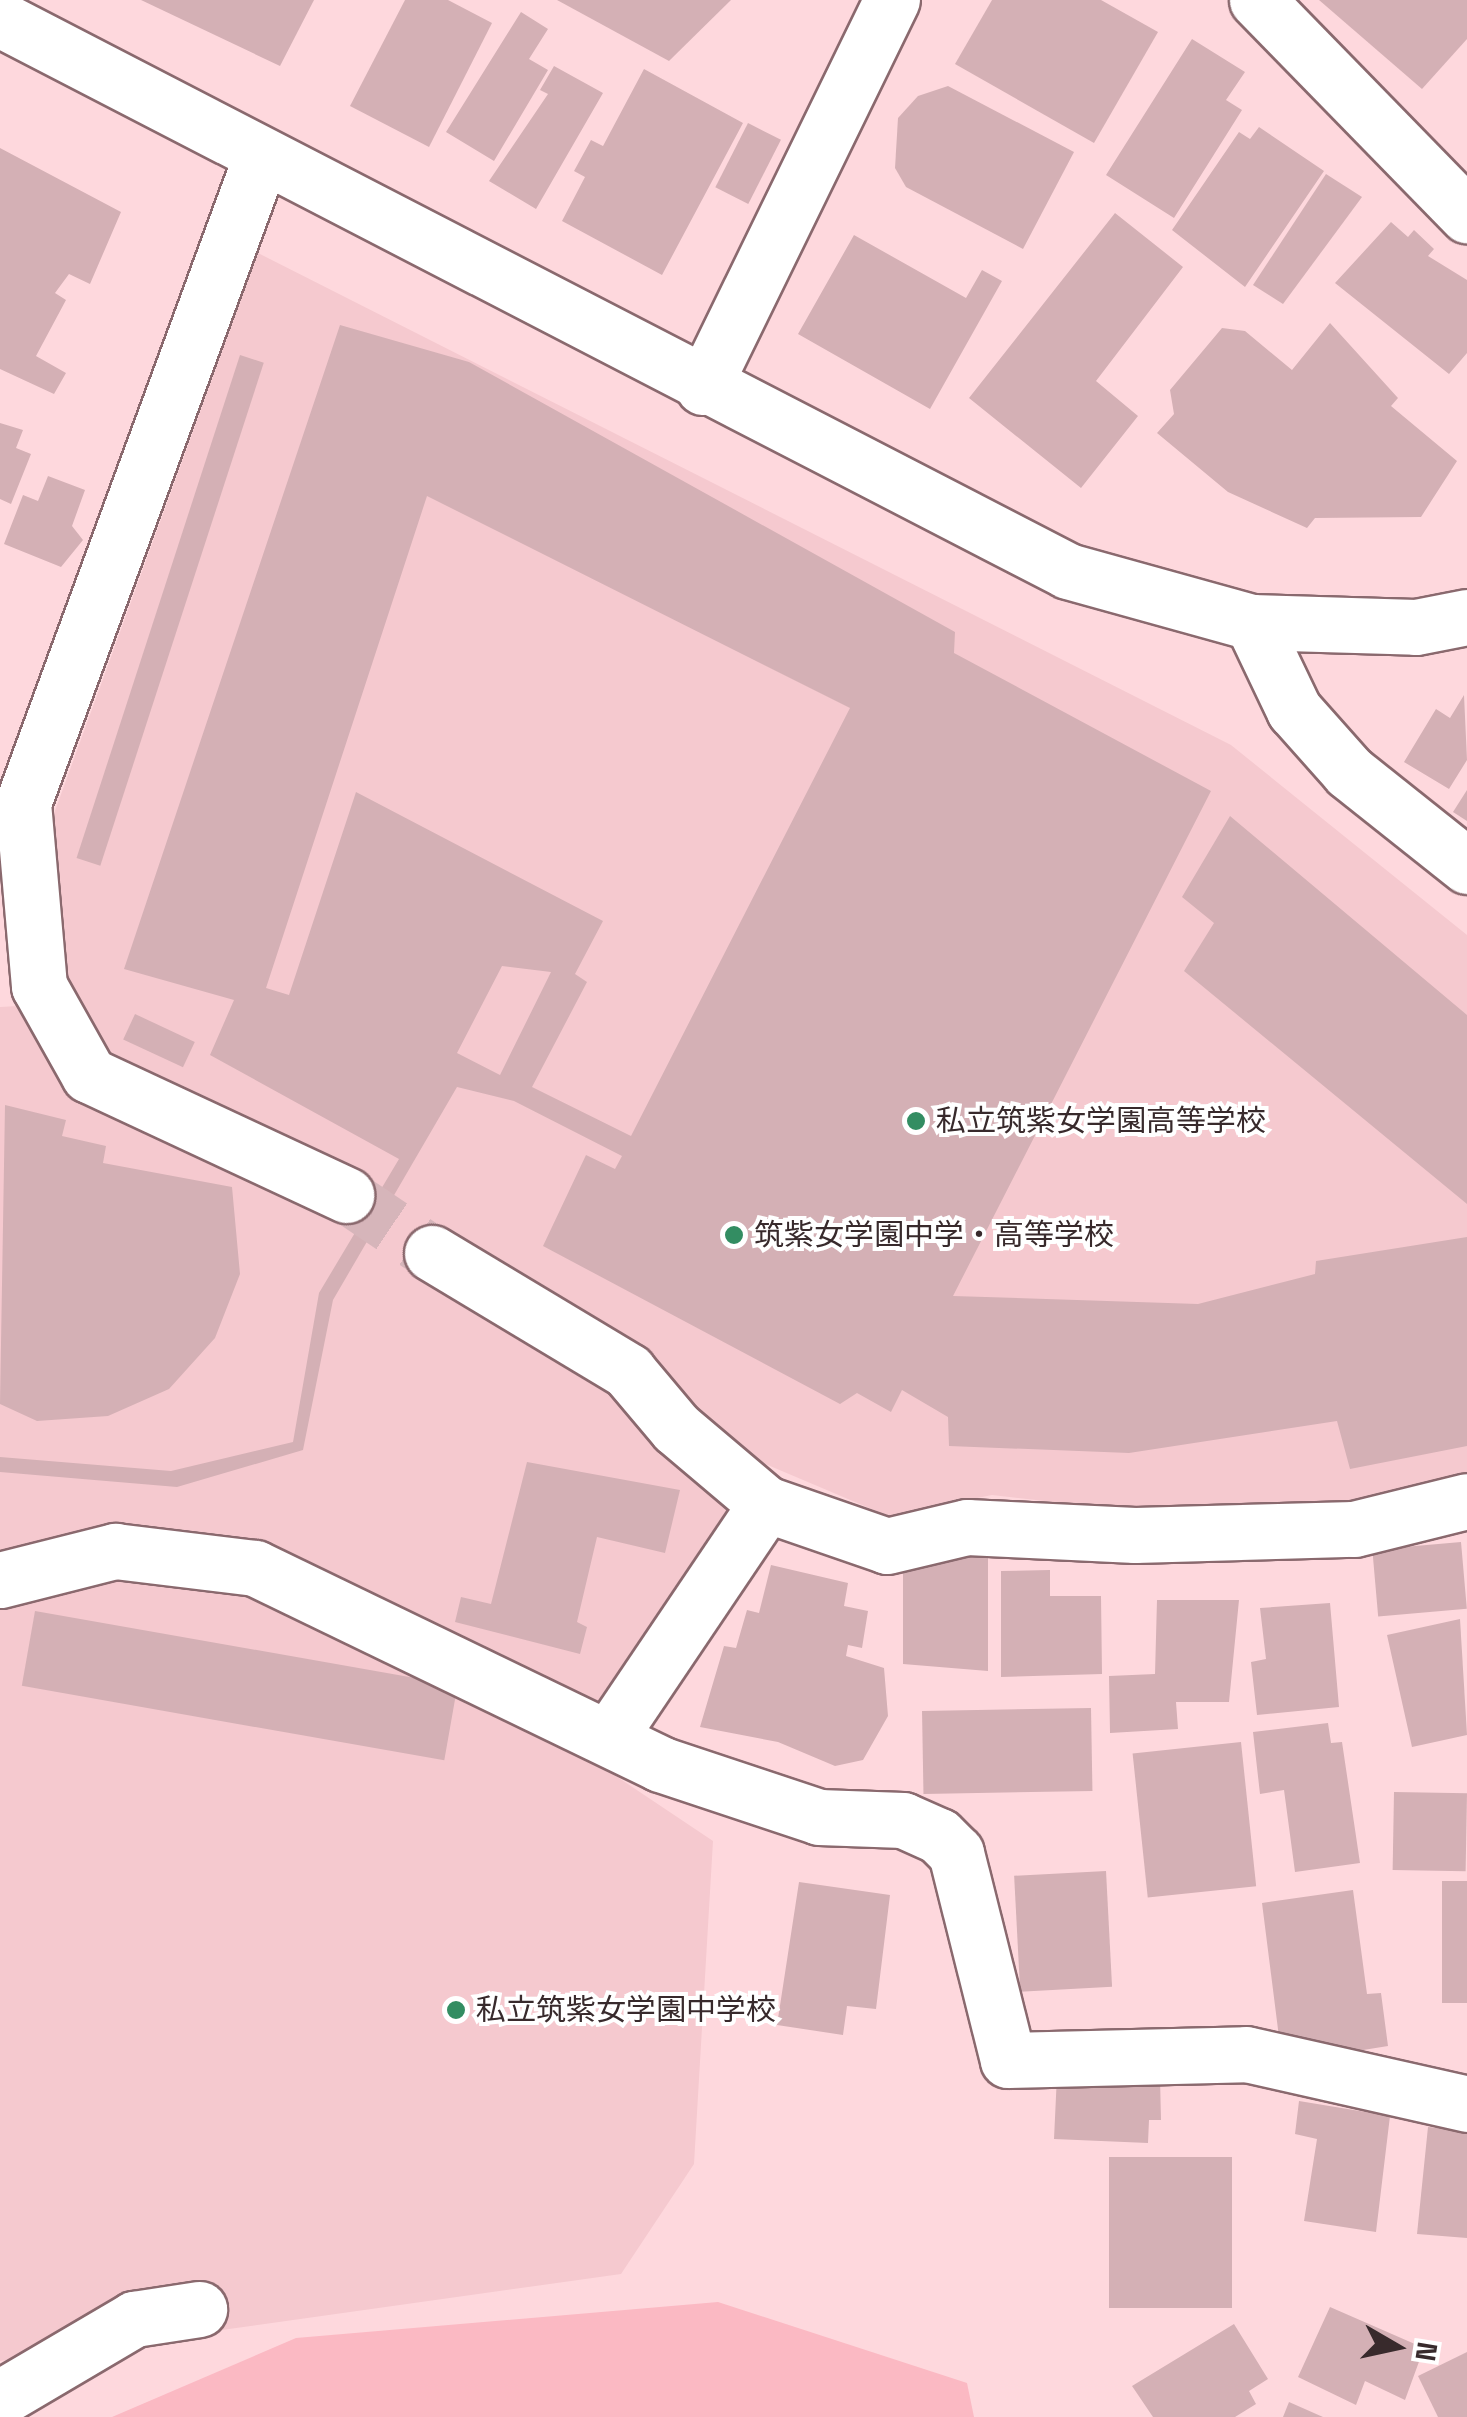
<!DOCTYPE html>
<html>
<head>
<meta charset="utf-8">
<style>
  body { margin:0 }
  #map { position:relative; width:1467px; height:2417px; overflow:hidden; background:#fed8dd; font-family:"Space Grotesk","Noto Sans JP",sans-serif }
  div>[style] { position:absolute }
  .built>* { inset:0; background:#f5c9cf }
  .green>* { inset:0; background:#fbb9c3 }
  .building>* { inset:0; background:#d4b0b5; transform-origin:0 0 }
  .minor-tunnel>* { height:55px; margin-top:-27.5px; transform-origin:0; background:repeating-linear-gradient(90deg,#d6b5ba 0 55px,transparent 0 83px) }
  .roads { filter:drop-shadow(2px 0 #8a696e) drop-shadow(-2px 0 #8a696e) drop-shadow(0 2px #8a696e) drop-shadow(0 -2px #8a696e) }
  .minor>* { height:55px; margin:-27.5px; padding:0 27.5px; transform-origin:27.5px; border-radius:27.5px; background:#fff }
  .dots>* { width:28px; height:28px; translate:-50% -50%; box-sizing:border-box; border:5px solid #fff; border-radius:50% }
  span { translate:-50% -50%; white-space:nowrap; text-align:center; line-height:1.15; -webkit-text-stroke:8px #fff; paint-order:stroke }
  .poi-label { font-size:30px; color:#382a2c }
  .left { translate:0 -50%; text-align:left }
  .north { position:absolute; left:1347px; top:2297px; width:100px; height:100px; -webkit-text-stroke:8px #fff; paint-order:stroke; rotate:99deg; font-size:28px; font-weight:700; line-height:40px; text-align:center; color:#382a2c }
  .north::after { content:''; display:block; margin:auto; width:35px; height:45px; background:#382a2c; clip-path:polygon(50% 0,100% 100%,50% 72%,0 100%) }
</style>
</head>
<body>
<div id="map">
  <div class="built">
    <i style="clip-path:polygon(258px 253px,1231px 745px,1467px 935px,1467px 1478px,1340px 1507px,1178px 1516px,992px 1495px,888px 1516px,763px 1463px,580px 1752px,713px 1841px,694px 2164px,621px 2274px,0 2361px,0 1007px,18px 1006px,40px 852px)"></i>
  </div>
  <div class="green">
    <i style="clip-path:polygon(718px 2302px,967px 2383px,974px 2417px,112px 2417px,296px 2338px)"></i>
  </div>
  <div class="building">
    <i style="clip-path:polygon(141px 0,314px 0,280px 66px)"></i>
    <i style="clip-path:polygon(405px 0,448px 0,492px 23px,429px 147px,350px 106px)"></i>
    <i style="clip-path:polygon(557px 0,731px 0,669px 61px)"></i>
    <i style="clip-path:polygon(992px 0,1101px 0,1158px 32px,1094px 143px,955px 64px)"></i>
    <i style="clip-path:polygon(1319px 0,1467px 0,1467px 39px,1422px 89px)"></i>
    <i style="clip-path:polygon(521px 12px,548px 29px,529px 59px,548px 70px,494px 161px,446px 132px)"></i>
    <i style="clip-path:polygon(1192px 39px,1245px 72px,1226px 100px,1242px 110px,1174px 218px,1106px 175px)"></i>
    <i style="clip-path:polygon(554px 66px,603px 93px,536px 209px,489px 181px,548px 94px,540px 90px)"></i>
    <i style="clip-path:polygon(644px 69px,743px 123px,662px 275px,562px 221px,585px 177px,574px 171px,591px 140px,603px 146px)"></i>
    <i style="clip-path:polygon(948px 86px,1074px 152px,1023px 249px,906px 187px,895px 168px,898px 118px,918px 96px)"></i>
    <i style="left:748px;top:123px;width:37px;height:72px;rotate:27deg"></i>
    <i style="clip-path:polygon(1259px 127px,1324px 171px,1245px 287px,1172px 230px,1239px 132px,1250px 139px)"></i>
    <i style="clip-path:polygon(0 148px,121px 212px,90px 284px,69px 274px,55px 293px,66px 300px,36px 356px,66px 373px,54px 394px,0 369px)"></i>
    <i style="clip-path:polygon(1326px 174px,1362px 197px,1283px 304px,1253px 285px)"></i>
    <i style="clip-path:polygon(1115px 213px,1183px 267px,1096px 381px,1138px 416px,1081px 488px,969px 398px)"></i>
    <i style="clip-path:polygon(1391px 222px,1408px 237px,1414px 230px,1434px 249px,1428px 256px,1467px 280px,1467px 353px,1449px 374px,1335px 283px)"></i>
    <i style="clip-path:polygon(854px 235px,966px 298px,982px 270px,1002px 281px,930px 409px,798px 334px)"></i>
    <i style="clip-path:polygon(1330px 323px,1398px 398px,1391px 406px,1457px 461px,1421px 517px,1315px 518px,1307px 528px,1228px 492px,1157px 433px,1174px 414px,1170px 390px,1222px 328px,1245px 331px,1292px 370px)"></i>
    <i style="clip-path:polygon(evenodd,340px 325px,469px 362px,955px 632px,954px 653px,1211px 791px,953px 1296px,1198px 1304px,1315px 1274px,1316px 1261px,1467px 1237px,1467px 1446px,1350px 1469px,1337px 1421px,1129px 1453px,949px 1446px,948px 1417px,902px 1390px,891px 1412px,857px 1393px,840px 1404px,543px 1246px,586px 1155px,615px 1169px,622px 1156px,514px 1101px,457px 1087px,333px 1300px,303px 1450px,177px 1487px,0 1472px,0 1457px,171px 1471px,293px 1442px,319px 1293px,399px 1159px,210px 1055px,234px 1000px,124px 969px,340px 325px,427px 496px,850px 708px,631px 1136px,532px 1087px,587px 982px,575px 974px,603px 921px,356px 792px,289px 995px,266px 988px,427px 496px,340px 325px,502px 966px,551px 972px,500px 1075px,457px 1053px,502px 966px)"></i>
    <i style="left:240px;top:355px;width:25px;height:529px;rotate:18deg"></i>
    <i style="clip-path:polygon(0 423px,23px 430px,16px 448px,31px 454px,11px 504px,0 499px)"></i>
    <i style="clip-path:polygon(48px 476px,85px 490px,72px 526px,83px 540px,61px 567px,4px 544px,23px 495px,38px 501px)"></i>
    <i style="clip-path:polygon(1464px 695px,1467px 760px,1449px 789px,1404px 762px,1436px 709px,1450px 718px)"></i>
    <i style="clip-path:polygon(1467px 790px,1467px 821px,1453px 812px)"></i>
    <i style="clip-path:polygon(1230px 816px,1467px 1015px,1467px 1204px,1184px 971px,1214px 923px,1182px 897px)"></i>
    <i style="left:135px;top:1014px;width:66px;height:28px;rotate:25deg"></i>
    <i style="clip-path:polygon(5px 1105px,66px 1120px,62px 1136px,106px 1146px,103px 1163px,232px 1187px,240px 1274px,215px 1338px,169px 1389px,108px 1416px,37px 1421px,0 1404px)"></i>
    <i style="clip-path:polygon(527px 1462px,680px 1490px,665px 1553px,597px 1537px,577px 1622px,587px 1627px,580px 1654px,455px 1622px,461px 1597px,491px 1604px)"></i>
    <i style="left:1461px;top:1542px;width:67px;height:89px;rotate:85deg"></i>
    <i style="clip-path:polygon(988px 1550px,988px 1671px,903px 1664px,903px 1567px)"></i>
    <i style="clip-path:polygon(771px 1565px,848px 1583px,844px 1606px,868px 1611px,862px 1648px,848px 1645px,846px 1656px,884px 1668px,888px 1716px,863px 1760px,835px 1766px,778px 1742px,700px 1727px,724px 1646px,736px 1648px,747px 1610px,759px 1613px)"></i>
    <i style="clip-path:polygon(1050px 1570px,1050px 1596px,1101px 1596px,1102px 1674px,1001px 1677px,1001px 1571px)"></i>
    <i style="clip-path:polygon(1157px 1600px,1239px 1600px,1229px 1702px,1176px 1702px,1178px 1729px,1110px 1733px,1109px 1676px,1155px 1674px)"></i>
    <i style="clip-path:polygon(1330px 1603px,1339px 1707px,1257px 1715px,1251px 1662px,1266px 1659px,1260px 1608px)"></i>
    <i style="left:35px;top:1611px;width:429px;height:76px;rotate:10deg"></i>
    <i style="clip-path:polygon(1460px 1619px,1467px 1735px,1412px 1747px,1387px 1635px)"></i>
    <i style="left:1091px;top:1708px;width:83px;height:169px;rotate:89deg"></i>
    <i style="clip-path:polygon(1328px 1723px,1331px 1743px,1342px 1742px,1360px 1863px,1295px 1872px,1284px 1790px,1260px 1794px,1253px 1732px)"></i>
    <i style="left:1241px;top:1742px;width:145px;height:109px;rotate:84deg"></i>
    <i style="left:1394px;top:1792px;width:73px;height:78px;rotate:1deg"></i>
    <i style="left:1106px;top:1871px;width:116px;height:92px;rotate:87deg"></i>
    <i style="left:1467px;top:1881px;width:122px;height:25px;rotate:90deg"></i>
    <i style="clip-path:polygon(799px 1882px,890px 1895px,876px 2009px,847px 2006px,843px 2035px,777px 2025px)"></i>
    <i style="clip-path:polygon(1353px 1890px,1367px 1994px,1381px 1993px,1388px 2046px,1326px 2056px,1280px 2045px,1262px 1903px)"></i>
    <i style="clip-path:polygon(1057px 2075px,1160px 2078px,1161px 2120px,1149px 2120px,1148px 2143px,1054px 2139px)"></i>
    <i style="clip-path:polygon(1299px 2101px,1390px 2116px,1376px 2232px,1304px 2221px,1317px 2139px,1295px 2134px)"></i>
    <i style="clip-path:polygon(1428px 2127px,1467px 2131px,1467px 2238px,1417px 2234px)"></i>
    <i style="left:1232px;top:2157px;width:151px;height:123px;rotate:90deg"></i>
    <i style="clip-path:polygon(1330px 2307px,1424px 2348px,1405px 2400px,1365px 2381px,1356px 2405px,1298px 2377px)"></i>
    <i style="clip-path:polygon(1234px 2324px,1268px 2379px,1249px 2391px,1256px 2404px,1235px 2417px,1153px 2417px,1132px 2386px)"></i>
    <i style="clip-path:polygon(1467px 2352px,1467px 2417px,1438px 2417px,1418px 2376px)"></i>
    <i style="clip-path:polygon(1289px 2402px,1323px 2417px,1283px 2417px)"></i>
  </div>
  <div class="minor-tunnel">
    <i style="left:346px;top:1195px;width:104px;rotate:34deg"></i>
  </div>
  <div class="roads">
    <div class="minor">
      <i style="left:1257px;top:0;width:301px;rotate:45.7deg"></i>
      <i style="left:0;top:19px;width:1202px;rotate:27.33deg"></i>
      <i style="left:1068px;top:571px;width:191px;rotate:15.5deg"></i>
      <i style="left:1252px;top:622px;width:98px;rotate:64.5deg"></i>
      <i style="left:1294px;top:710px;width:83px;rotate:48.4deg"></i>
      <i style="left:1349px;top:772px;width:151px;rotate:38.5deg"></i>
      <i style="left:261px;top:157px;width:688px;rotate:110.22deg"></i>
      <i style="left:23px;top:803px;width:184px;rotate:85deg"></i>
      <i style="left:39px;top:986px;width:102px;rotate:60.7deg"></i>
      <i style="left:89px;top:1075px;width:284px;rotate:25deg"></i>
      <i style="left:703px;top:387px;width:431px;rotate:-64deg"></i>
      <i style="left:1252px;top:622px;width:164px;rotate:1.7deg"></i>
      <i style="left:1416px;top:627px;width:52px;rotate:-11.1deg"></i>
      <i style="left:432px;top:1253px;width:229px;rotate:31deg"></i>
      <i style="left:628px;top:1371px;width:75px;rotate:49.9deg"></i>
      <i style="left:676px;top:1428px;width:118px;rotate:40.2deg"></i>
      <i style="left:0;top:1580px;width:119px;rotate:-14.2deg"></i>
      <i style="left:115px;top:1551px;width:141px;rotate:6.9deg"></i>
      <i style="left:255px;top:1568px;width:450px;rotate:25.8deg"></i>
      <i style="left:660px;top:1764px;width:168px;rotate:18.4deg"></i>
      <i style="left:819px;top:1817px;width:84px;rotate:2deg"></i>
      <i style="left:903px;top:1820px;width:39px;rotate:24deg"></i>
      <i style="left:939px;top:1836px;width:24px;rotate:45deg"></i>
      <i style="left:956px;top:1853px;width:213px;rotate:75.9deg"></i>
      <i style="left:1008px;top:2060px;width:238px;rotate:-1.4deg"></i>
      <i style="left:1246px;top:2054px;width:227px;rotate:12.7deg"></i>
      <i style="left:609px;top:1737px;width:281px;rotate:-56deg"></i>
      <i style="left:766px;top:1504px;width:128px;rotate:19.1deg"></i>
      <i style="left:887px;top:1546px;width:82px;rotate:-13.4deg"></i>
      <i style="left:967px;top:1527px;width:168px;rotate:2.7deg"></i>
      <i style="left:1135px;top:1535px;width:219px;rotate:-1.6deg"></i>
      <i style="left:1354px;top:1529px;width:116px;rotate:-13.9deg"></i>
      <i style="left:0;top:2398px;width:156px;rotate:-30.5deg"></i>
      <i style="left:134px;top:2319px;width:66px;rotate:-8.7deg"></i>
    </div>
  </div>
  <div class="dots">
    <i style="left:916px;top:1121px;background:#338d62"></i>
    <i style="left:734px;top:1235px;background:#338d62"></i>
    <i style="left:456px;top:2010px;background:#338d62"></i>
  </div>
  <div class="poi-label">
    <span class="left" style="left:936px;top:1121px">私立筑紫女学園高等学校</span>
    <span class="left" style="left:754px;top:1235px">筑紫女学園中学・高等学校</span>
    <span class="left" style="left:476px;top:2010px">私立筑紫女学園中学校</span>
  </div>
  <div class="north">N</div>
</div>
</body>
</html>
